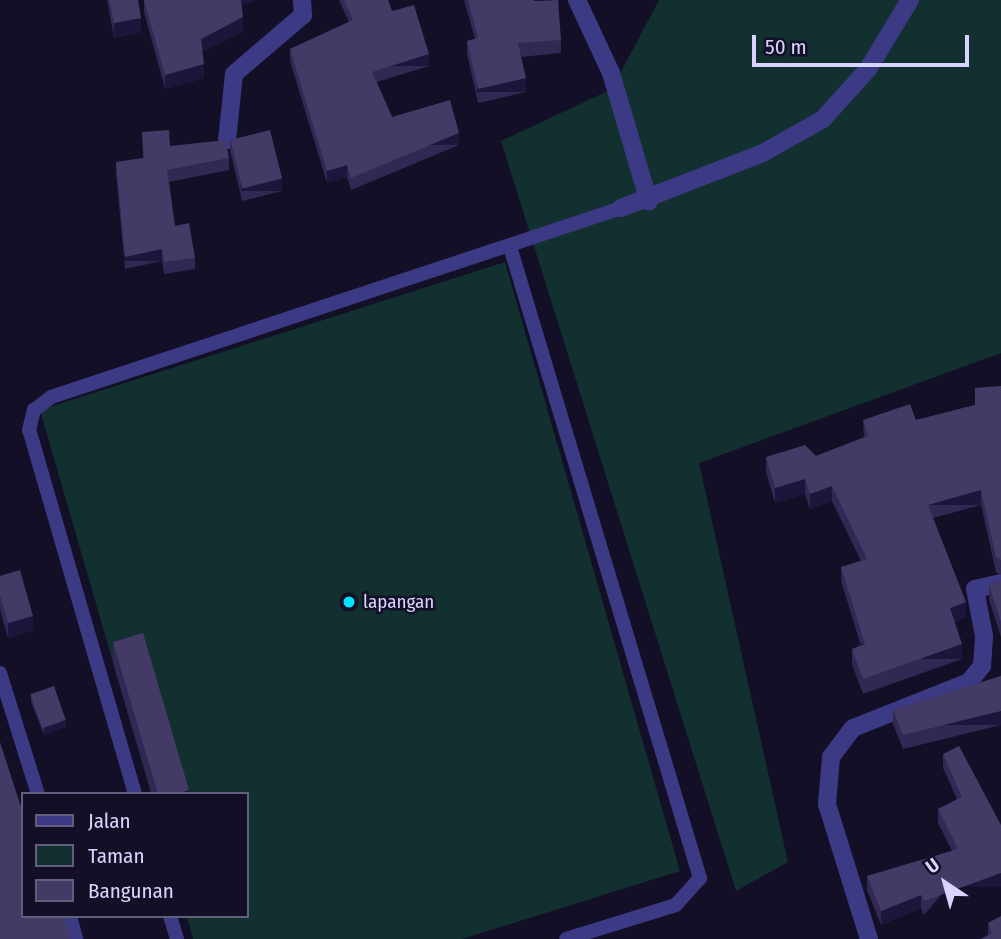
<!DOCTYPE html>
<html>
<head>
<meta charset="utf-8">
<style>
  body { margin:0 }
  #map { position:relative; width:1001px; height:939px; overflow:hidden; background:#130f26; font-family:"Fira Sans Condensed",sans-serif }
  div>[style] { position:absolute }
  .green>* { inset:0; background:#12302f }
  .service>* { height:14px; margin:-7px; padding:0 7px; transform-origin:7px; border-radius:7px; background:#3d3a85 }
  .minor>* { height:18px; margin:-9px; padding:0 9px; transform-origin:9px; border-radius:9px; background:#3d3a85 }
  .wall>* { inset:0; background:#312854 }
  .shaded-wall>* { inset:0; background:#1d163a; transform-origin:0 0 }
  .building>* { inset:0; background:#433a66; transform-origin:0 0 }
  .dots>* { width:19px; height:19px; translate:-50% -50%; box-sizing:border-box; border:4px solid #130f26; border-radius:50% }
  span { translate:-50% -50%; white-space:nowrap; text-align:center; line-height:1.15; -webkit-text-stroke:5px #130f26; paint-order:stroke }
  .poi-label { font-size:19px; color:#d9d4ff }
  .left { translate:0 -50%; text-align:left }
  .legend { position:absolute; left:21px; top:792px; width:228px; height:126px; box-sizing:border-box; background:#130f26; border:2px solid #625e7d; margin:0; padding:9px 12px; list-style:none; font-size:21px; color:#d9d4ff }
  .legend li { display:flex; align-items:center; gap:14px; height:35px }
  .legend b { width:35px; border:2px solid #625e7d }
  .north { position:absolute; left:910px; top:848px; width:70px; height:70px; -webkit-text-stroke:5px #130f26; paint-order:stroke; rotate:324deg; font-size:19px; font-weight:700; line-height:28px; text-align:center; color:#d9d4ff }
  .north::after { content:''; display:block; margin:auto; width:24px; height:32px; background:#d9d4ff; clip-path:polygon(50% 0,100% 100%,50% 72%,0 100%) }
  .scale { position:absolute; left:752px; top:35px; width:217px; height:32px; box-sizing:border-box; border:4px solid #d9d4ff; border-top:0; padding-left:9px; font-size:21px; line-height:24px; white-space:nowrap; color:#d9d4ff; -webkit-text-stroke:5px #130f26; paint-order:stroke }
</style>
</head>
<body>
<div id="map">
  <div class="green">
    <i style="clip-path:polygon(659px 0,1001px 0,1001px 353px,699px 463px,788px 862px,736px 891px,501px 141px,612px 89px)"></i>
    <i style="clip-path:polygon(505px 262px,680px 871px,462px 939px,193px 939px,187px 916px,247px 916px,247px 794px,151px 794px,40px 410px)"></i>
  </div>
  <div class="service">
    <i style="left:511px;top:250px;width:656px;rotate:73.25deg"></i>
    <i style="left:700px;top:878px;width:36px;rotate:132deg"></i>
    <i style="left:676px;top:905px;width:115px;rotate:162.8deg"></i>
    <i style="left:0;top:673px;width:127px;rotate:72.6deg"></i>
    <i style="left:135px;top:794px;width:379px;rotate:-106.2deg"></i>
    <i style="left:29px;top:430px;width:21px;rotate:-76deg"></i>
    <i style="left:34px;top:410px;width:21px;rotate:-37deg"></i>
    <i style="left:51px;top:397px;width:601px;rotate:-18.34deg"></i>
    <i style="left:70px;top:916px;width:24px;rotate:75deg"></i>
    <i style="left:170px;top:916px;width:24px;rotate:73deg"></i>
  </div>
  <div class="minor">
    <i style="left:577px;top:0;width:81px;rotate:65deg"></i>
    <i style="left:611px;top:73px;width:134px;rotate:73.6deg"></i>
    <i style="left:227px;top:140px;width:66px;rotate:-83.9deg"></i>
    <i style="left:234px;top:74px;width:91px;rotate:-40.5deg"></i>
    <i style="left:303px;top:15px;width:15px;rotate:-94deg"></i>
    <i style="left:621px;top:208px;width:152px;rotate:-21.2deg"></i>
    <i style="left:763px;top:153px;width:69px;rotate:-29.5deg"></i>
    <i style="left:823px;top:119px;width:67px;rotate:-48deg"></i>
    <i style="left:868px;top:69px;width:81px;rotate:-58.7deg"></i>
    <i style="left:869px;top:939px;width:141px;rotate:-107.3deg"></i>
    <i style="left:827px;top:804px;width:47px;rotate:-85.1deg"></i>
    <i style="left:831px;top:757px;width:36px;rotate:-53deg"></i>
    <i style="left:853px;top:728px;width:125px;rotate:-21.6deg"></i>
    <i style="left:969px;top:682px;width:21px;rotate:-51deg"></i>
    <i style="left:982px;top:666px;width:30px;rotate:-86deg"></i>
    <i style="left:984px;top:636px;width:48px;rotate:-100.8deg"></i>
    <i style="left:975px;top:589px;width:27px;rotate:-13deg"></i>
  </div>
  <div class="wall">
    <i style="clip-path:polygon(107px 0,138px 0,141px 32px,114px 38px)"></i>
    <i style="clip-path:polygon(144px 0,256px 0,242px 6px,243px 31px,202px 52px,204px 78px,165px 89px,144px 12px)"></i>
    <i style="clip-path:polygon(339px 0,388px 0,392px 11px,429px 66px,377px 82px,392px 117px,459px 145px,351px 190px,347px 177px,327px 183px,290px 61px,290px 49px,349px 22px)"></i>
    <i style="clip-path:polygon(464px 0,534px 0,561px 40px,561px 53px,521px 57px,526px 92px,478px 103px,467px 54px,467px 41px,475px 39px)"></i>
    <i style="clip-path:polygon(142px 132px,170px 146px,229px 158px,229px 170px,169px 182px,175px 226px,195px 258px,195px 269px,164px 274px,162px 261px,125px 269px,116px 174px,116px 162px,143px 158px)"></i>
    <i style="clip-path:polygon(230px 139px,282px 191px,242px 201px,230px 151px)"></i>
    <i style="clip-path:polygon(1001px 386px,1001px 575px,996px 572px,981px 505px,933px 518px,966px 617px,954px 622px,962px 659px,863px 694px,852px 664px,852px 649px,861px 646px,841px 581px,841px 567px,861px 561px,832px 501px,810px 509px,805px 494px,775px 503px,766px 472px,766px 457px,816px 456px,864px 437px,863px 420px,916px 420px,975px 405px,975px 388px)"></i>
    <i style="clip-path:polygon(0 576px,33px 630px,8px 638px,0 610px)"></i>
    <i style="clip-path:polygon(1001px 580px,1001px 637px,989px 600px,989px 585px)"></i>
    <i style="clip-path:polygon(113px 642px,189px 794px,152px 794px,113px 663px)"></i>
    <i style="clip-path:polygon(1001px 676px,1001px 725px,903px 749px,893px 724px,893px 710px)"></i>
    <i style="clip-path:polygon(31px 695px,66px 727px,44px 735px,31px 702px)"></i>
    <i style="clip-path:polygon(943px 754px,1001px 825px,924px 915px,921px 908px,881px 925px,867px 890px,867px 876px,952px 851px,938px 823px,938px 809px,957px 799px,943px 768px)"></i>
    <i style="clip-path:polygon(988px 923px,1001px 939px,988px 935px)"></i>
  </div>
  <div class="shaded-wall">
    <i style="clip-path:polygon(240px 0,256px 0,240px 7px)"></i>
    <i style="clip-path:polygon(243px 17px,243px 31px,201px 53px,201px 39px)"></i>
    <i style="clip-path:polygon(141px 18px,141px 32px,114px 38px,114px 23px)"></i>
    <i style="left:429px;top:54px;width:12px;height:60px;rotate:90deg"></i>
    <i style="clip-path:polygon(204px 64px,204px 78px,165px 89px,165px 75px)"></i>
    <i style="left:526px;top:78px;width:14px;height:49px;rotate:90deg"></i>
    <i style="left:459px;top:133px;width:12px;height:117px;rotate:90deg"></i>
    <i style="clip-path:polygon(347px 165px,347px 177px,327px 183px,327px 171px)"></i>
    <i style="left:282px;top:179px;width:12px;height:41px;rotate:90deg"></i>
    <i style="left:162px;top:249px;width:12px;height:38px;rotate:90deg"></i>
    <i style="clip-path:polygon(805px 479px,805px 494px,775px 503px,775px 488px)"></i>
    <i style="clip-path:polygon(832px 486px,832px 501px,810px 509px,810px 494px)"></i>
    <i style="left:981px;top:490px;width:15px;height:55px;rotate:90deg"></i>
    <i style="clip-path:polygon(966px 602px,966px 617px,950px 623px,950px 608px)"></i>
    <i style="clip-path:polygon(33px 616px,33px 630px,8px 638px,8px 623px)"></i>
    <i style="left:962px;top:644px;width:15px;height:105px;rotate:90deg"></i>
    <i style="left:1001px;top:711px;width:14px;height:101px;rotate:90deg"></i>
    <i style="clip-path:polygon(66px 720px,66px 727px,44px 735px,44px 728px)"></i>
    <i style="clip-path:polygon(189px 790px,189px 794px,176px 794px)"></i>
    <i style="left:1001px;top:873px;width:14px;height:82px;rotate:90deg"></i>
    <i style="clip-path:polygon(921px 895px,921px 908px,881px 925px,881px 911px)"></i>
  </div>
  <div class="building">
    <i style="clip-path:polygon(109px 0,138px 0,141px 18px,114px 23px)"></i>
    <i style="clip-path:polygon(144px 0,241px 0,243px 17px,201px 39px,204px 64px,165px 75px)"></i>
    <i style="clip-path:polygon(344px 0,388px 0,392px 11px,414px 5px,429px 54px,372px 72px,392px 117px,450px 100px,459px 133px,351px 178px,347px 165px,327px 171px,290px 49px,353px 20px)"></i>
    <i style="clip-path:polygon(468px 0,534px 0,534px 1px,558px 0,561px 40px,518px 43px,526px 78px,478px 89px,467px 41px,478px 38px)"></i>
    <i style="clip-path:polygon(169px 130px,170px 146px,226px 140px,229px 158px,167px 170px,175px 226px,189px 223px,195px 258px,164px 262px,162px 249px,125px 257px,116px 162px,144px 158px,142px 132px)"></i>
    <i style="left:270px;top:130px;width:50px;height:41px;rotate:76deg"></i>
    <i style="clip-path:polygon(1001px 386px,1001px 560px,996px 557px,981px 490px,928px 505px,966px 602px,950px 608px,962px 644px,863px 679px,852px 649px,865px 644px,841px 567px,867px 559px,832px 486px,810px 494px,805px 479px,775px 488px,766px 457px,805px 445px,816px 456px,868px 436px,863px 420px,910px 404px,916px 420px,975px 405px,975px 388px)"></i>
    <i style="clip-path:polygon(20px 570px,33px 616px,8px 623px,0 596px,0 576px)"></i>
    <i style="clip-path:polygon(1001px 580px,1001px 622px,989px 585px)"></i>
    <i style="clip-path:polygon(143px 633px,189px 790px,176px 794px,158px 794px,113px 642px)"></i>
    <i style="clip-path:polygon(1001px 676px,1001px 711px,903px 735px,893px 710px)"></i>
    <i style="left:54px;top:686px;width:36px;height:25px;rotate:71deg"></i>
    <i style="clip-path:polygon(0 742px,21px 807px,23px 806px,23px 916px,64px 916px,71px 939px,0 939px)"></i>
    <i style="clip-path:polygon(959px 746px,1001px 825px,1001px 873px,924px 901px,921px 895px,881px 911px,867px 876px,958px 849px,938px 809px,962px 797px,943px 754px)"></i>
    <i style="clip-path:polygon(1001px 916px,1001px 939px,981px 939px,992px 933px,988px 923px)"></i>
  </div>
  <div class="dots">
    <i style="left:349px;top:602px;background:#00e5ff"></i>
  </div>
  <div class="poi-label">
    <span class="left" style="left:363px;top:602px">lapangan</span>
  </div>
  <ul class="legend">
  <li><b style="height:9px;background:#3d3a85"></b>Jalan</li>
  <li><b style="height:19px;background:#12302f"></b>Taman</li>
  <li><b style="height:19px;background:#433a66"></b>Bangunan</li>
  </ul>
  <div class="north">U</div>
  <div class="scale">50 m</div>
</div>
</body>
</html>
